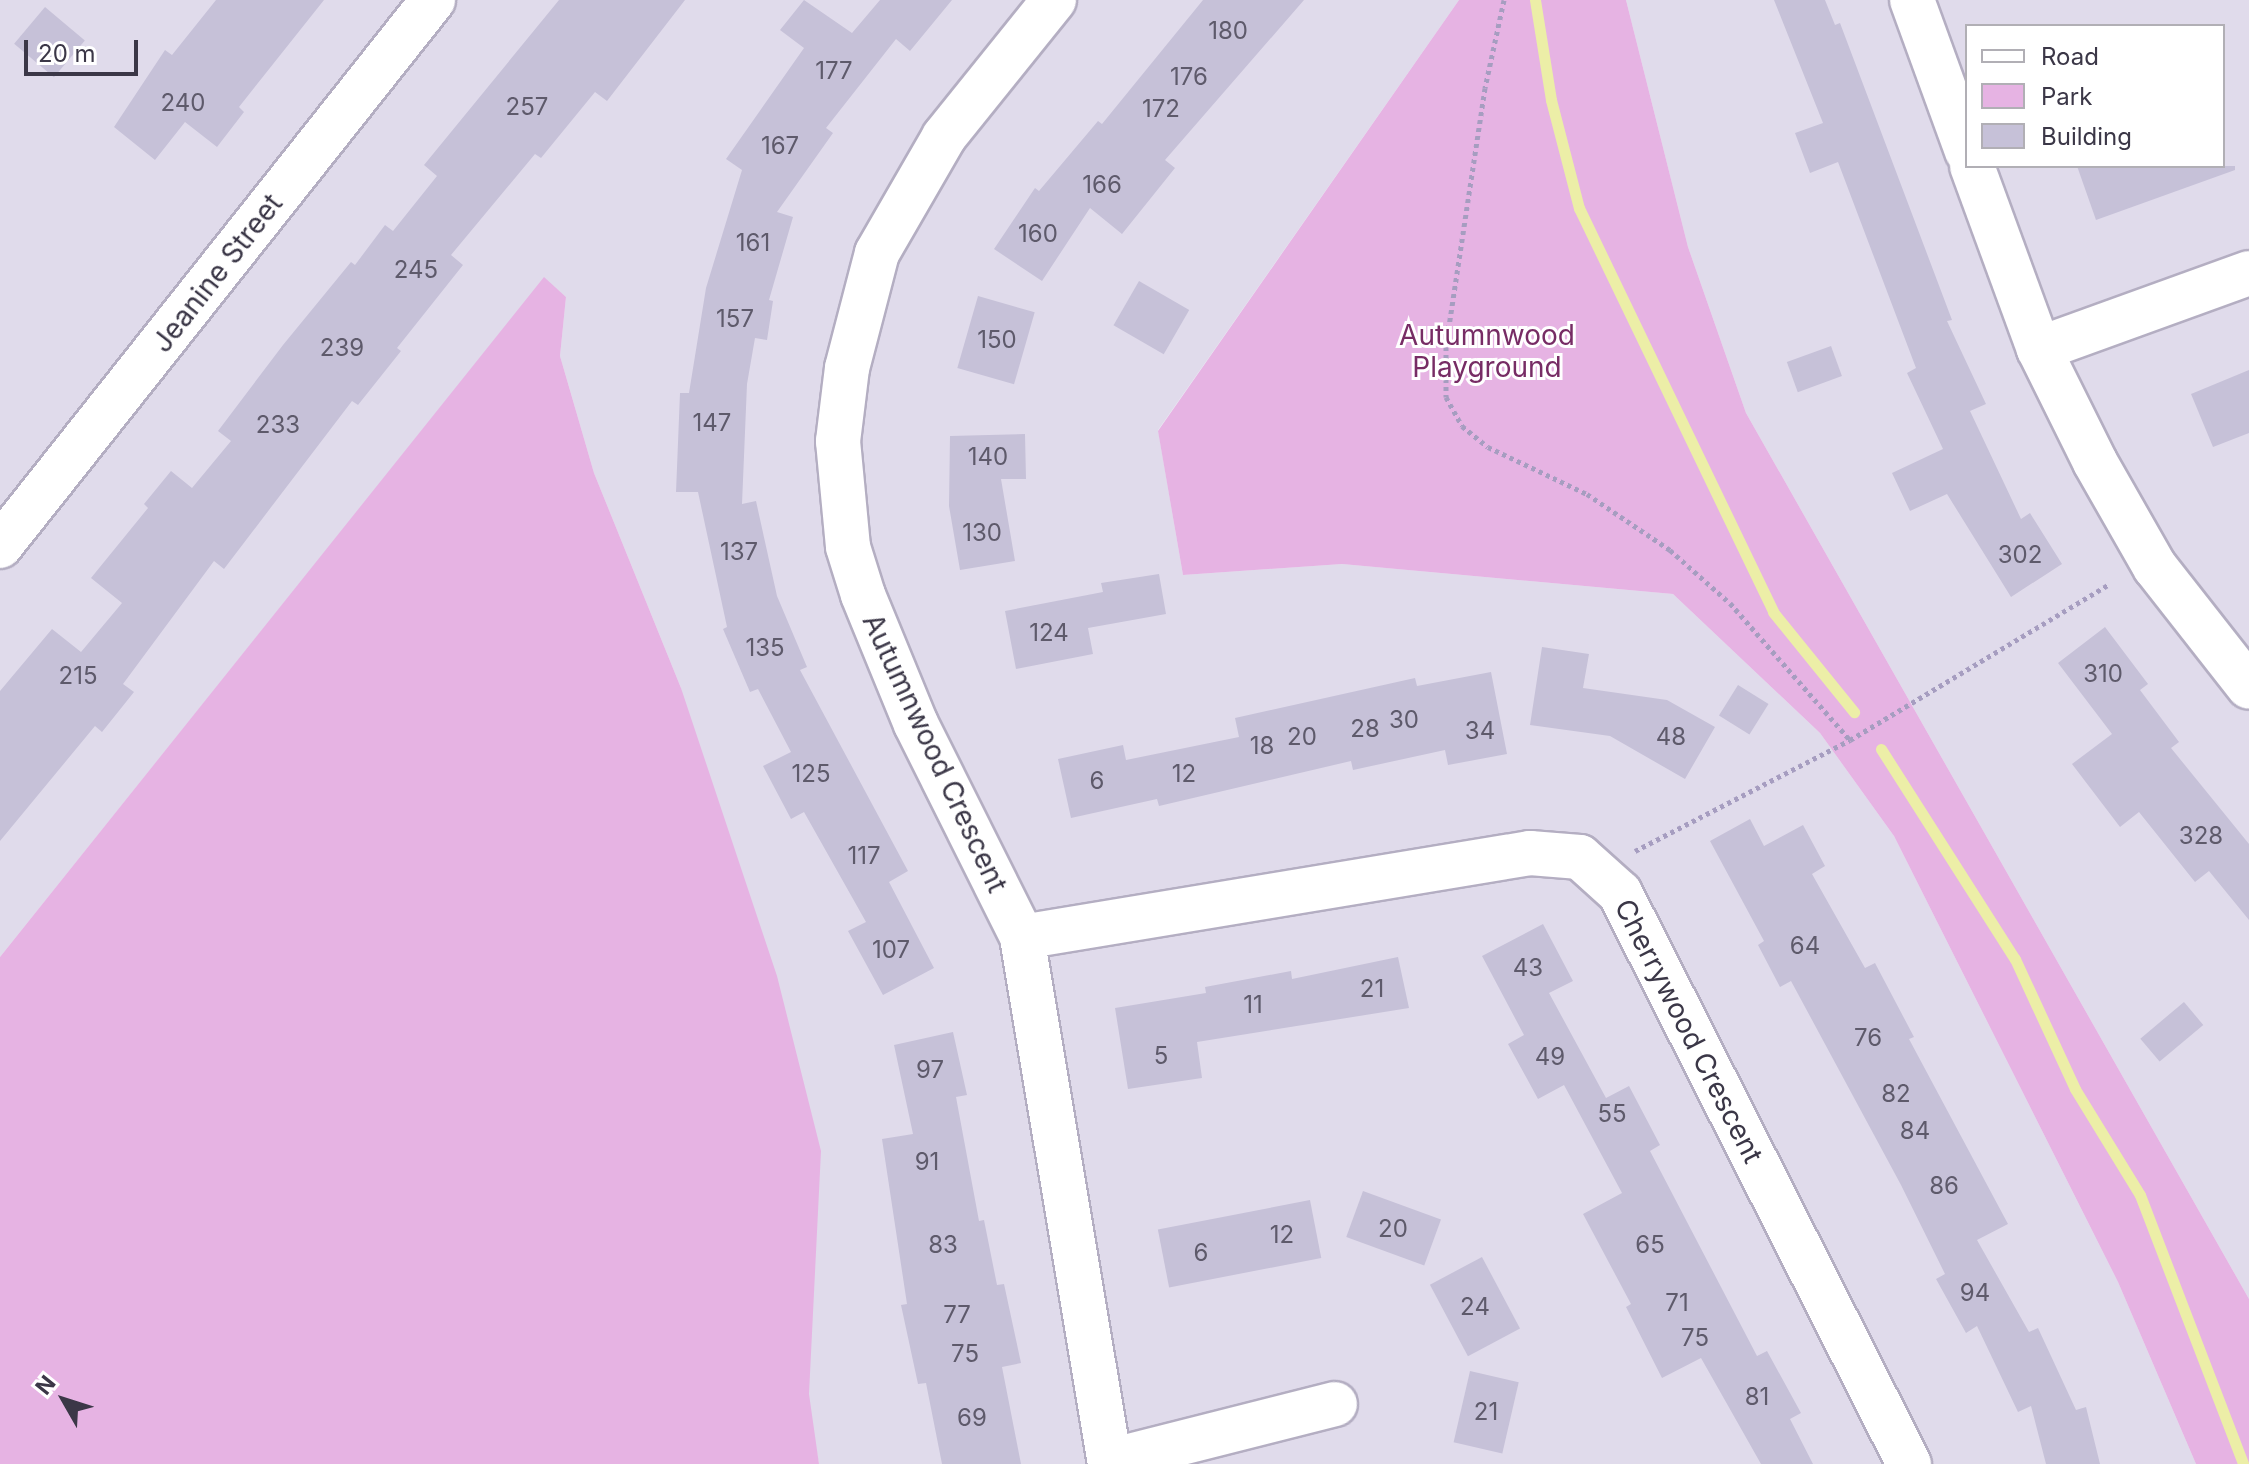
<!DOCTYPE html>
<html>
<head>
<meta charset="utf-8">
<style>
  body { margin:0 }
  #map { position:relative; width:2249px; height:1464px; overflow:hidden; background:#ece9f4; font-family:Inter,sans-serif }
  div>[style] { position:absolute }
  .residential>* { inset:0; background:#e0dbeb }
  .green>* { inset:0; background:#e6b3e3 }
  .stream>* { height:11px; margin:-5.5px; padding:0 5.5px; transform-origin:5.5px; border-radius:5.5px; background:#eceea7 }
  .building>* { inset:0; background:#c6c1d8; transform-origin:0 0 }
  .path>* { height:5px; margin-top:-2.5px; transform-origin:0; background:repeating-linear-gradient(90deg,#a69dc0 0 4px,transparent 0 8px) }
  .roads { filter:drop-shadow(2px 0 #b4aec2) drop-shadow(-2px 0 #b4aec2) drop-shadow(0 2px #b4aec2) drop-shadow(0 -2px #b4aec2) }
  .minor>* { height:44px; margin:-22px; padding:0 22px; transform-origin:22px; border-radius:22px; background:#fff }
  span { translate:-50% -50%; white-space:nowrap; text-align:center; line-height:1.15; -webkit-text-stroke:6px #fff; paint-order:stroke }
  .number-label { font-size:24px; color:#5e5a6b }
  .number-label span { -webkit-text-stroke-width:0 }
  .street-label { font-size:28px; color:#3b3747 }
  .park-label { font-size:28px; color:#772c65 }
  .legend { position:absolute; left:1965px; top:24px; width:260px; height:144px; box-sizing:border-box; background:#fff; border:2px solid #b1afb5; margin:0; padding:10px 14px; list-style:none; font-size:24px; color:#3b3747 }
  .legend li { display:flex; align-items:center; gap:16px; height:40px }
  .legend b { width:40px; border:2px solid #b1afb5 }
  .north { position:absolute; left:24px; top:1360px; width:80px; height:80px; -webkit-text-stroke:6px #fff; paint-order:stroke; rotate:309deg; font-size:22px; font-weight:700; line-height:32px; text-align:center; color:#3b3747 }
  .north::after { content:''; display:block; margin:auto; width:28px; height:36px; background:#3b3747; clip-path:polygon(50% 0,100% 100%,50% 72%,0 100%) }
  .scale { position:absolute; left:24px; top:40px; width:114px; height:36px; box-sizing:border-box; border:4px solid #3b3747; border-top:0; padding-left:10px; font-size:24px; line-height:28px; white-space:nowrap; color:#3b3747; -webkit-text-stroke:6px #fff; paint-order:stroke }
</style>
</head>
<body>
<div id="map">
  <div class="residential">
    <i style="clip-path:polygon(0 0,1459px 0,1158px 430px,1183px 575px,1342px 564px,1673px 594px,1820px 733px,1894px 836px,2118px 1282px,2196px 1464px,819px 1464px,681px 688px,594px 473px,560px 356px,566px 297px,544px 278px,0 957px)"></i>
    <i style="clip-path:polygon(evenodd,1626px 0,2249px 0,2249px 1299px,1746px 413px,1688px 247px,1626px 0,1967px 26px,2223px 26px,2223px 166px,1967px 166px,1967px 26px)"></i>
  </div>
  <div class="green">
    <i style="clip-path:polygon(1459px 0,1626px 0,1688px 247px,1746px 413px,2249px 1299px,2249px 1464px,2196px 1464px,2118px 1282px,1894px 836px,1820px 733px,1673px 594px,1342px 564px,1183px 575px,1158px 431px)"></i>
    <i style="clip-path:polygon(544px 277px,566px 297px,560px 356px,594px 473px,681px 688px,777px 976px,821px 1151px,809px 1394px,819px 1464px,0 1464px,0 957px)"></i>
  </div>
  <div class="stream">
    <i style="left:1535px;top:0;width:101px;rotate:80.9deg"></i>
    <i style="left:1551px;top:100px;width:112px;rotate:75.5deg"></i>
    <i style="left:1579px;top:208px;width:448px;rotate:64.3deg"></i>
    <i style="left:1773px;top:612px;width:129px;rotate:51deg"></i>
    <i style="left:1881px;top:749px;width:249px;rotate:57.5deg"></i>
    <i style="left:2015px;top:959px;width:143px;rotate:65.2deg"></i>
    <i style="left:2075px;top:1089px;width:124px;rotate:58.5deg"></i>
    <i style="left:2140px;top:1195px;width:288px;rotate:69deg"></i>
  </div>
  <div class="building">
    <i style="clip-path:polygon(216px 0,324px 0,239px 107px,244px 112px,217px 147px,185px 122px,155px 160px,114px 127px,165px 50px,172px 55px)"></i>
    <i style="clip-path:polygon(559px 0,685px 0,607px 101px,595px 92px,541px 158px,535px 154px,451px 255px,463px 265px,397px 348px,401px 351px,358px 405px,352px 401px,224px 569px,214px 561px,123px 684px,134px 692px,102px 732px,95px 726px,0 841px,0 691px,52px 629px,81px 652px,122px 603px,91px 578px,148px 508px,144px 504px,171px 471px,192px 488px,231px 441px,218px 431px,283px 345px,351px 262px,355px 265px,385px 225px,393px 231px,437px 176px,424px 165px)"></i>
    <i style="clip-path:polygon(804px 0,852px 33px,880px 0,952px 0,910px 51px,896px 39px,826px 128px,833px 133px,777px 212px,793px 217px,769px 300px,773px 301px,767px 340px,755px 338px,747px 384px,742px 504px,756px 501px,777px 596px,807px 667px,800px 670px,908px 871px,889px 882px,934px 968px,883px 995px,848px 931px,866px 922px,804px 812px,791px 819px,763px 766px,791px 752px,758px 689px,750px 692px,723px 629px,727px 627px,698px 492px,676px 492px,680px 393px,689px 393px,706px 288px,742px 170px,726px 159px,804px 48px,780px 30px)"></i>
    <i style="clip-path:polygon(1203px 0,1304px 0,1165px 160px,1175px 168px,1122px 234px,1090px 208px,1042px 281px,994px 249px,1035px 188px,1039px 191px,1098px 121px,1102px 124px)"></i>
    <i style="clip-path:polygon(1774px 0,1825px 0,1835px 25px,1840px 23px,1952px 320px,1947px 321px,1986px 404px,1970px 411px,2021px 519px,2030px 513px,2062px 564px,2011px 597px,1947px 494px,1910px 511px,1892px 473px,1943px 449px,1907px 373px,1916px 368px,1838px 162px,1810px 173px,1795px 133px,1823px 123px)"></i>
    <i style="left:45px;top:7px;width:52px;height:48px;rotate:40deg"></i>
    <i style="clip-path:polygon(2077px 166px,2235px 166px,2235px 170px,2096px 220px)"></i>
    <i style="left:1139px;top:281px;width:58px;height:51px;rotate:30deg"></i>
    <i style="left:978px;top:296px;width:59px;height:75px;rotate:16deg"></i>
    <i style="left:1831px;top:346px;width:32px;height:47px;rotate:70deg"></i>
    <i style="clip-path:polygon(2249px 370px,2249px 433px,2213px 447px,2191px 394px)"></i>
    <i style="clip-path:polygon(1025px 434px,1026px 479px,1001px 479px,1015px 561px,960px 570px,949px 506px,950px 436px)"></i>
    <i style="clip-path:polygon(1159px 574px,1166px 614px,1088px 628px,1093px 654px,1016px 669px,1005px 611px,1103px 592px,1101px 583px)"></i>
    <i style="clip-path:polygon(2105px 627px,2148px 684px,2140px 690px,2179px 742px,2171px 748px,2249px 844px,2249px 920px,2209px 871px,2195px 882px,2139px 812px,2120px 827px,2072px 764px,2112px 734px,2058px 663px)"></i>
    <i style="clip-path:polygon(1542px 647px,1589px 654px,1583px 688px,1667px 700px,1715px 727px,1685px 779px,1610px 736px,1530px 725px)"></i>
    <i style="clip-path:polygon(1491px 672px,1507px 754px,1448px 765px,1445px 750px,1353px 770px,1351px 761px,1159px 806px,1157px 799px,1071px 818px,1058px 759px,1123px 745px,1126px 760px,1239px 737px,1235px 718px,1415px 678px,1417px 686px)"></i>
    <i style="left:1738px;top:685px;width:36px;height:36px;rotate:32deg"></i>
    <i style="clip-path:polygon(1750px 819px,1764px 846px,1803px 825px,1825px 866px,1812px 874px,1865px 968px,1875px 963px,1914px 1037px,1909px 1039px,2008px 1224px,1977px 1240px,2029px 1332px,2038px 1328px,2076px 1410px,2086px 1407px,2100px 1464px,2046px 1464px,2031px 1406px,2018px 1412px,1977px 1326px,1966px 1333px,1936px 1279px,1945px 1274px,1901px 1185px,1791px 981px,1780px 987px,1758px 945px,1764px 941px,1710px 841px)"></i>
    <i style="clip-path:polygon(1543px 924px,1573px 981px,1549px 993px,1606px 1098px,1629px 1086px,1660px 1145px,1650px 1151px,1757px 1356px,1767px 1351px,1801px 1413px,1790px 1419px,1813px 1464px,1761px 1464px,1701px 1358px,1662px 1378px,1626px 1307px,1631px 1304px,1583px 1214px,1622px 1193px,1564px 1085px,1538px 1099px,1508px 1044px,1524px 1035px,1482px 956px)"></i>
    <i style="clip-path:polygon(1398px 957px,1409px 1008px,1197px 1042px,1202px 1078px,1128px 1089px,1115px 1008px,1206px 993px,1205px 987px,1291px 971px,1292px 979px)"></i>
    <i style="left:2184px;top:1002px;width:30px;height:57px;rotate:50deg"></i>
    <i style="clip-path:polygon(953px 1032px,967px 1095px,956px 1097px,979px 1221px,984px 1220px,997px 1285px,1004px 1284px,1021px 1363px,1002px 1367px,1021px 1464px,942px 1464px,926px 1383px,918px 1384px,901px 1305px,907px 1304px,882px 1139px,913px 1134px,894px 1045px)"></i>
    <i style="left:1363px;top:1191px;width:83px;height:49px;rotate:20deg"></i>
    <i style="left:1310px;top:1200px;width:59px;height:155px;rotate:79deg"></i>
    <i style="left:1482px;top:1257px;width:81px;height:59px;rotate:62deg"></i>
    <i style="left:1470px;top:1371px;width:50px;height:73px;rotate:13deg"></i>
  </div>
  <div class="path">
    <i style="left:1504px;top:0;width:90px;rotate:102.2deg"></i>
    <i style="left:1485px;top:88px;width:262px;rotate:98.6deg"></i>
    <i style="left:1446px;top:347px;width:50px;rotate:90deg"></i>
    <i style="left:1446px;top:397px;width:33px;rotate:61deg"></i>
    <i style="left:1462px;top:426px;width:33px;rotate:39deg"></i>
    <i style="left:1488px;top:447px;width:110px;rotate:25.4deg"></i>
    <i style="left:1587px;top:494px;width:100px;rotate:34deg"></i>
    <i style="left:1670px;top:550px;width:80px;rotate:41.5deg"></i>
    <i style="left:1730px;top:603px;width:182px;rotate:48.8deg"></i>
    <i style="left:1635px;top:851px;width:242px;rotate:-27.3deg"></i>
    <i style="left:1850px;top:740px;width:303px;rotate:-31deg"></i>
  </div>
  <div class="roads">
    <div class="minor">
      <i style="left:1054px;top:0;width:176px;rotate:128.8deg"></i>
      <i style="left:944px;top:137px;width:134px;rotate:120deg"></i>
      <i style="left:877px;top:253px;width:119px;rotate:104.6deg"></i>
      <i style="left:847px;top:368px;width:74px;rotate:97deg"></i>
      <i style="left:838px;top:441px;width:106px;rotate:84.6deg"></i>
      <i style="left:848px;top:547px;width:50px;rotate:72.6deg"></i>
      <i style="left:863px;top:595px;width:139px;rotate:67.7deg"></i>
      <i style="left:916px;top:724px;width:238px;rotate:63.5deg"></i>
      <i style="left:1022px;top:937px;width:534px;rotate:80.52deg"></i>
      <i style="left:1912px;top:0;width:161px;rotate:70deg"></i>
      <i style="left:1972px;top:166px;width:195px;rotate:69.9deg"></i>
      <i style="left:2039px;top:349px;width:126px;rotate:63.6deg"></i>
      <i style="left:2095px;top:462px;width:121px;rotate:60.3deg"></i>
      <i style="left:2155px;top:567px;width:152px;rotate:51.9deg"></i>
      <i style="left:2039px;top:349px;width:223px;rotate:-19.9deg"></i>
      <i style="left:0;top:546px;width:697px;rotate:-51.58deg"></i>
      <i style="left:1022px;top:937px;width:515px;rotate:-9.39deg"></i>
      <i style="left:1530px;top:853px;width:50px;rotate:4.6deg"></i>
      <i style="left:1580px;top:857px;width:54px;rotate:42deg"></i>
      <i style="left:1620px;top:893px;width:640px;rotate:63.15deg"></i>
      <i style="left:1110px;top:1461px;width:232px;rotate:-14.2deg"></i>
    </div>
  </div>
  <div class="number-label">
    <span style="left:1228px;top:31px">180</span>
    <span style="left:834px;top:71px">177</span>
    <span style="left:1189px;top:77px">176</span>
    <span style="left:183px;top:103px">240</span>
    <span style="left:527px;top:107px">257</span>
    <span style="left:1161px;top:109px">172</span>
    <span style="left:780px;top:146px">167</span>
    <span style="left:1102px;top:185px">166</span>
    <span style="left:1038px;top:234px">160</span>
    <span style="left:753px;top:243px">161</span>
    <span style="left:416px;top:270px">245</span>
    <span style="left:735px;top:319px">157</span>
    <span style="left:997px;top:340px">150</span>
    <span style="left:342px;top:348px">239</span>
    <span style="left:712px;top:423px">147</span>
    <span style="left:278px;top:425px">233</span>
    <span style="left:988px;top:457px">140</span>
    <span style="left:982px;top:533px">130</span>
    <span style="left:739px;top:552px">137</span>
    <span style="left:2020px;top:555px">302</span>
    <span style="left:1049px;top:633px">124</span>
    <span style="left:765px;top:648px">135</span>
    <span style="left:2103px;top:674px">310</span>
    <span style="left:78px;top:676px">215</span>
    <span style="left:1404px;top:720px">30</span>
    <span style="left:1365px;top:729px">28</span>
    <span style="left:1480px;top:731px">34</span>
    <span style="left:1302px;top:737px">20</span>
    <span style="left:1671px;top:737px">48</span>
    <span style="left:1262px;top:746px">18</span>
    <span style="left:811px;top:774px">125</span>
    <span style="left:1184px;top:774px">12</span>
    <span style="left:1097px;top:781px">6</span>
    <span style="left:2201px;top:836px">328</span>
    <span style="left:864px;top:856px">117</span>
    <span style="left:1805px;top:946px">64</span>
    <span style="left:891px;top:950px">107</span>
    <span style="left:1528px;top:968px">43</span>
    <span style="left:1372px;top:989px">21</span>
    <span style="left:1253px;top:1005px">11</span>
    <span style="left:1868px;top:1038px">76</span>
    <span style="left:1161px;top:1056px">5</span>
    <span style="left:1550px;top:1057px">49</span>
    <span style="left:930px;top:1070px">97</span>
    <span style="left:1896px;top:1094px">82</span>
    <span style="left:1612px;top:1114px">55</span>
    <span style="left:1915px;top:1131px">84</span>
    <span style="left:927px;top:1162px">91</span>
    <span style="left:1944px;top:1186px">86</span>
    <span style="left:1393px;top:1229px">20</span>
    <span style="left:1282px;top:1235px">12</span>
    <span style="left:943px;top:1245px">83</span>
    <span style="left:1650px;top:1245px">65</span>
    <span style="left:1201px;top:1253px">6</span>
    <span style="left:1975px;top:1293px">94</span>
    <span style="left:1677px;top:1303px">71</span>
    <span style="left:1475px;top:1307px">24</span>
    <span style="left:957px;top:1315px">77</span>
    <span style="left:1695px;top:1338px">75</span>
    <span style="left:965px;top:1354px">75</span>
    <span style="left:1757px;top:1397px">81</span>
    <span style="left:1486px;top:1412px">21</span>
    <span style="left:972px;top:1418px">69</span>
  </div>
  <div class="street-label">
    <span style="left:217px;top:273px;rotate:-52deg">Jeanine Street</span>
    <span style="left:935px;top:753px;rotate:65deg">Autumnwood Crescent</span>
    <span style="left:1689px;top:1031px;rotate:63deg">Cherrywood Crescent</span>
  </div>
  <div class="park-label">
    <span style="left:1487px;top:351px">Autumnwood<br>Playground</span>
  </div>
  <ul class="legend">
  <li><b style="height:10px;background:#fff"></b>Road</li>
  <li><b style="height:22px;background:#e6b3e3"></b>Park</li>
  <li><b style="height:22px;background:#c6c1d8"></b>Building</li>
  </ul>
  <div class="north">N</div>
  <div class="scale">20 m</div>
</div>
</body>
</html>
